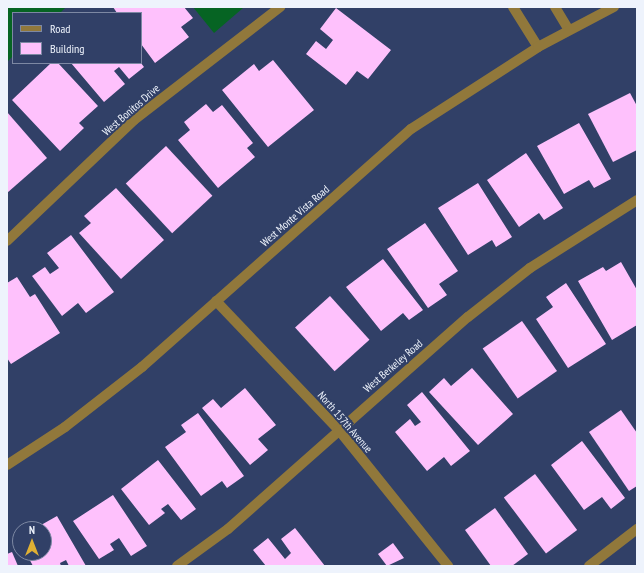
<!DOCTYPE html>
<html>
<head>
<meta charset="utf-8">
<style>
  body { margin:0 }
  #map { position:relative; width:644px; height:573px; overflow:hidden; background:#314067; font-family:"PT Sans Narrow",sans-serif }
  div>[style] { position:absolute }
  .green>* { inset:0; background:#066423 }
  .building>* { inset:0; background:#fec1fc; transform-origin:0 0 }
  .minor>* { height:10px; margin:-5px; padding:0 5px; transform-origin:5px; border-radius:5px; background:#91783b }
  .tertiary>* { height:10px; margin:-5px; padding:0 5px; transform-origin:5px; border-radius:5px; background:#91783b }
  span { translate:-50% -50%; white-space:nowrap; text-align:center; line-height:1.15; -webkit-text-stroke:4px #314067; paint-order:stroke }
  .street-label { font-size:11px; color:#eef3fc }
  .frame { position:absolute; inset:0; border:8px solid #eef3fc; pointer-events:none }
  .legend { position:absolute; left:12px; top:12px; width:130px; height:52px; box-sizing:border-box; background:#314067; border:1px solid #7d88a3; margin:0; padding:5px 7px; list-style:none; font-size:12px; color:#eef3fc }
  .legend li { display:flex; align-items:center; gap:8px; height:20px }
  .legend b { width:20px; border:1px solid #7d88a3 }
  .north { position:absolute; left:12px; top:521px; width:40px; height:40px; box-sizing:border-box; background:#314067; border:1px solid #7d88a3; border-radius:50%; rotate:0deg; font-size:11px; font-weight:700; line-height:16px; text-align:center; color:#eef3fc }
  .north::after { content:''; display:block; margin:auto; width:14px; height:18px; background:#dfb034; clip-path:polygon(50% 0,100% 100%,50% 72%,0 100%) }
</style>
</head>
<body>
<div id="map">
  <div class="green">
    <i style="clip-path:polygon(7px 7px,66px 7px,60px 13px,13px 13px,13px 56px,7px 62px)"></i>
    <i style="clip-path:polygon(193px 7px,243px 7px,243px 8px,214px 33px)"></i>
  </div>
  <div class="building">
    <i style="clip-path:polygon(113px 7px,184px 7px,193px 18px,181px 27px,189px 37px,155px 63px,141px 44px,141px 13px,117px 13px)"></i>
    <i style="clip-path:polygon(336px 8px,391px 50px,368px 79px,357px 71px,346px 85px,306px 54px,316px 41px,326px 49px,333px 40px,320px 29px)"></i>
    <i style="clip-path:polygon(273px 60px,314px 110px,268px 147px,222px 90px,254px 64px,259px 71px)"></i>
    <i style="clip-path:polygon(51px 63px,58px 63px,98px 106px,79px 123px,84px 128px,60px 151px,12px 100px)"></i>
    <i style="clip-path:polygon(71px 63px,141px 63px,144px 67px,129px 79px,119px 67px,114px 71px,125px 84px,104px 102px)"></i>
    <i style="clip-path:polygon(630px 93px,637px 106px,637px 150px,613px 162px,588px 114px)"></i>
    <i style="clip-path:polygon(206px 104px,213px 112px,222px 105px,253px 143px,247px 148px,255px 157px,218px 188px,178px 140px,190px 130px,184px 122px)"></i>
    <i style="clip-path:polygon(7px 112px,47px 158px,7px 193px)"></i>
    <i style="clip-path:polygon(579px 123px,611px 179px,594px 188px,589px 180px,564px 194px,537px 146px)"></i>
    <i style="left:166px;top:146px;width:68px;height:55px;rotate:47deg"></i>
    <i style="clip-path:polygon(526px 153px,563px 208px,544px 220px,539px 213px,519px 227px,487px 180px)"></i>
    <i style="clip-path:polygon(478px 183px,512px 237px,496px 247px,492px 240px,468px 255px,438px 208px)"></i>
    <i style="clip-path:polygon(116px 188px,164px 240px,121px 279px,79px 233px,91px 223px,84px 216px)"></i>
    <i style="clip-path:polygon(425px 223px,458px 271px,439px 284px,447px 295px,428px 308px,387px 249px)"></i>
    <i style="clip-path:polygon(71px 235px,114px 292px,86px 313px,78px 303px,62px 316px,32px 276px,45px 267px,50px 274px,59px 268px,47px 253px)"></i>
    <i style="clip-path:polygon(383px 259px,423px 310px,409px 320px,403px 313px,381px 331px,346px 287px)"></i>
    <i style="clip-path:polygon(621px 262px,637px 290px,637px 325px,612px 340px,578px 281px,603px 267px,606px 271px)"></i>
    <i style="clip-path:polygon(17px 277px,30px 297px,35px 294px,60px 333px,11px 364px,7px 358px,7px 283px)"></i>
    <i style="clip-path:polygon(566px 283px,606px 344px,568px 368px,536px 319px,553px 307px,546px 297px)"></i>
    <i style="left:330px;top:296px;width:59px;height:47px;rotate:48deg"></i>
    <i style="left:522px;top:321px;width:61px;height:48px;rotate:55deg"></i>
    <i style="clip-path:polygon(472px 368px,513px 414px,478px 445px,429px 392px,444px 378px,451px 386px)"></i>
    <i style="clip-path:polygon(245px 388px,276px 425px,258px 439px,268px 450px,250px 465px,202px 408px,213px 399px,221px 408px)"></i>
    <i style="clip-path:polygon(422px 392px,470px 451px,451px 466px,444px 457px,427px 471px,395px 432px,410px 419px,415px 426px,421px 422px,407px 405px)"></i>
    <i style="clip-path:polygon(621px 410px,637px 433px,637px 486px,629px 491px,589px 432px)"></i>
    <i style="clip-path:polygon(198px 413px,244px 476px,227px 488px,222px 481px,201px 496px,165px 447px,186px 432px,181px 425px)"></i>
    <i style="clip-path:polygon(582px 441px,625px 498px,611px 509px,602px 497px,584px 510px,551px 465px)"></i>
    <i style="clip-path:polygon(158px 460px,196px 509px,181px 520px,168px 504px,161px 509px,165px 513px,149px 525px,121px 489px)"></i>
    <i style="left:535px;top:474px;width:70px;height:39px;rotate:53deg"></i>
    <i style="clip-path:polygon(113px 495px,147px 546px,131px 556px,119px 538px,110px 544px,114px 550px,99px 559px,73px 521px)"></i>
    <i style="clip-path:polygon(495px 508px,528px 554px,512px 566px,491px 566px,465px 530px)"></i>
    <i style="clip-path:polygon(57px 516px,86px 566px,69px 566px,66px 560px,60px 563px,61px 566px,33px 566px,26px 553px,44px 553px,44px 529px,34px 529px)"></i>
    <i style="clip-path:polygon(295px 528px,325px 566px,266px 566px,253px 550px,268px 538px,285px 559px,291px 553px,281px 539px)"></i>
    <i style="clip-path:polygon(393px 543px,404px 558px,387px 566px,378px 554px)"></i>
    <i style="clip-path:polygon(12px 552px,18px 566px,7px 566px,7px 554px)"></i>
  </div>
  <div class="minor">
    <i style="left:513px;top:7px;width:47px;rotate:58deg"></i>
    <i style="left:555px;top:7px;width:26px;rotate:59deg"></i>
    <i style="left:7px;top:241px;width:175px;rotate:-43.6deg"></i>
    <i style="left:134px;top:120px;width:185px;rotate:-37.7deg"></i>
    <i style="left:216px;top:301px;width:177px;rotate:46.4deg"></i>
    <i style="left:338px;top:429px;width:176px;rotate:51.2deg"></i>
    <i style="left:177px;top:566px;width:63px;rotate:-36deg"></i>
    <i style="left:228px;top:529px;width:320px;rotate:-41.5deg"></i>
    <i style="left:468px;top:317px;width:79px;rotate:-38.3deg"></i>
    <i style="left:530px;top:268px;width:127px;rotate:-32.4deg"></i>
    <i style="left:589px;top:566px;width:61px;rotate:-37.6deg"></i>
  </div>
  <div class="tertiary">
    <i style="left:7px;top:465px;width:69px;rotate:-33.2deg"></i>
    <i style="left:65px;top:427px;width:98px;rotate:-37.9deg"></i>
    <i style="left:142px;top:367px;width:359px;rotate:-41.5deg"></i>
    <i style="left:411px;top:129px;width:151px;rotate:-32.8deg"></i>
    <i style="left:538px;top:47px;width:86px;rotate:-27.8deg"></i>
  </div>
  <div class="street-label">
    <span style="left:131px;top:110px;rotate:-41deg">West Bonitos Drive</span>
    <span style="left:295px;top:216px;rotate:-41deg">West Monte Vista Road</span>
    <span style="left:393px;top:366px;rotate:-41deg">West Berkeley Road</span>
    <span style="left:345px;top:422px;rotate:49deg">North 157th Avenue</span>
  </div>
  <div class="frame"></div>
  <ul class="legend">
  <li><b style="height:5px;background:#91783b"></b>Road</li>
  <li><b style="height:11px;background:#fec1fc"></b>Building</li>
  </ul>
  <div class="north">N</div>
</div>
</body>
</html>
